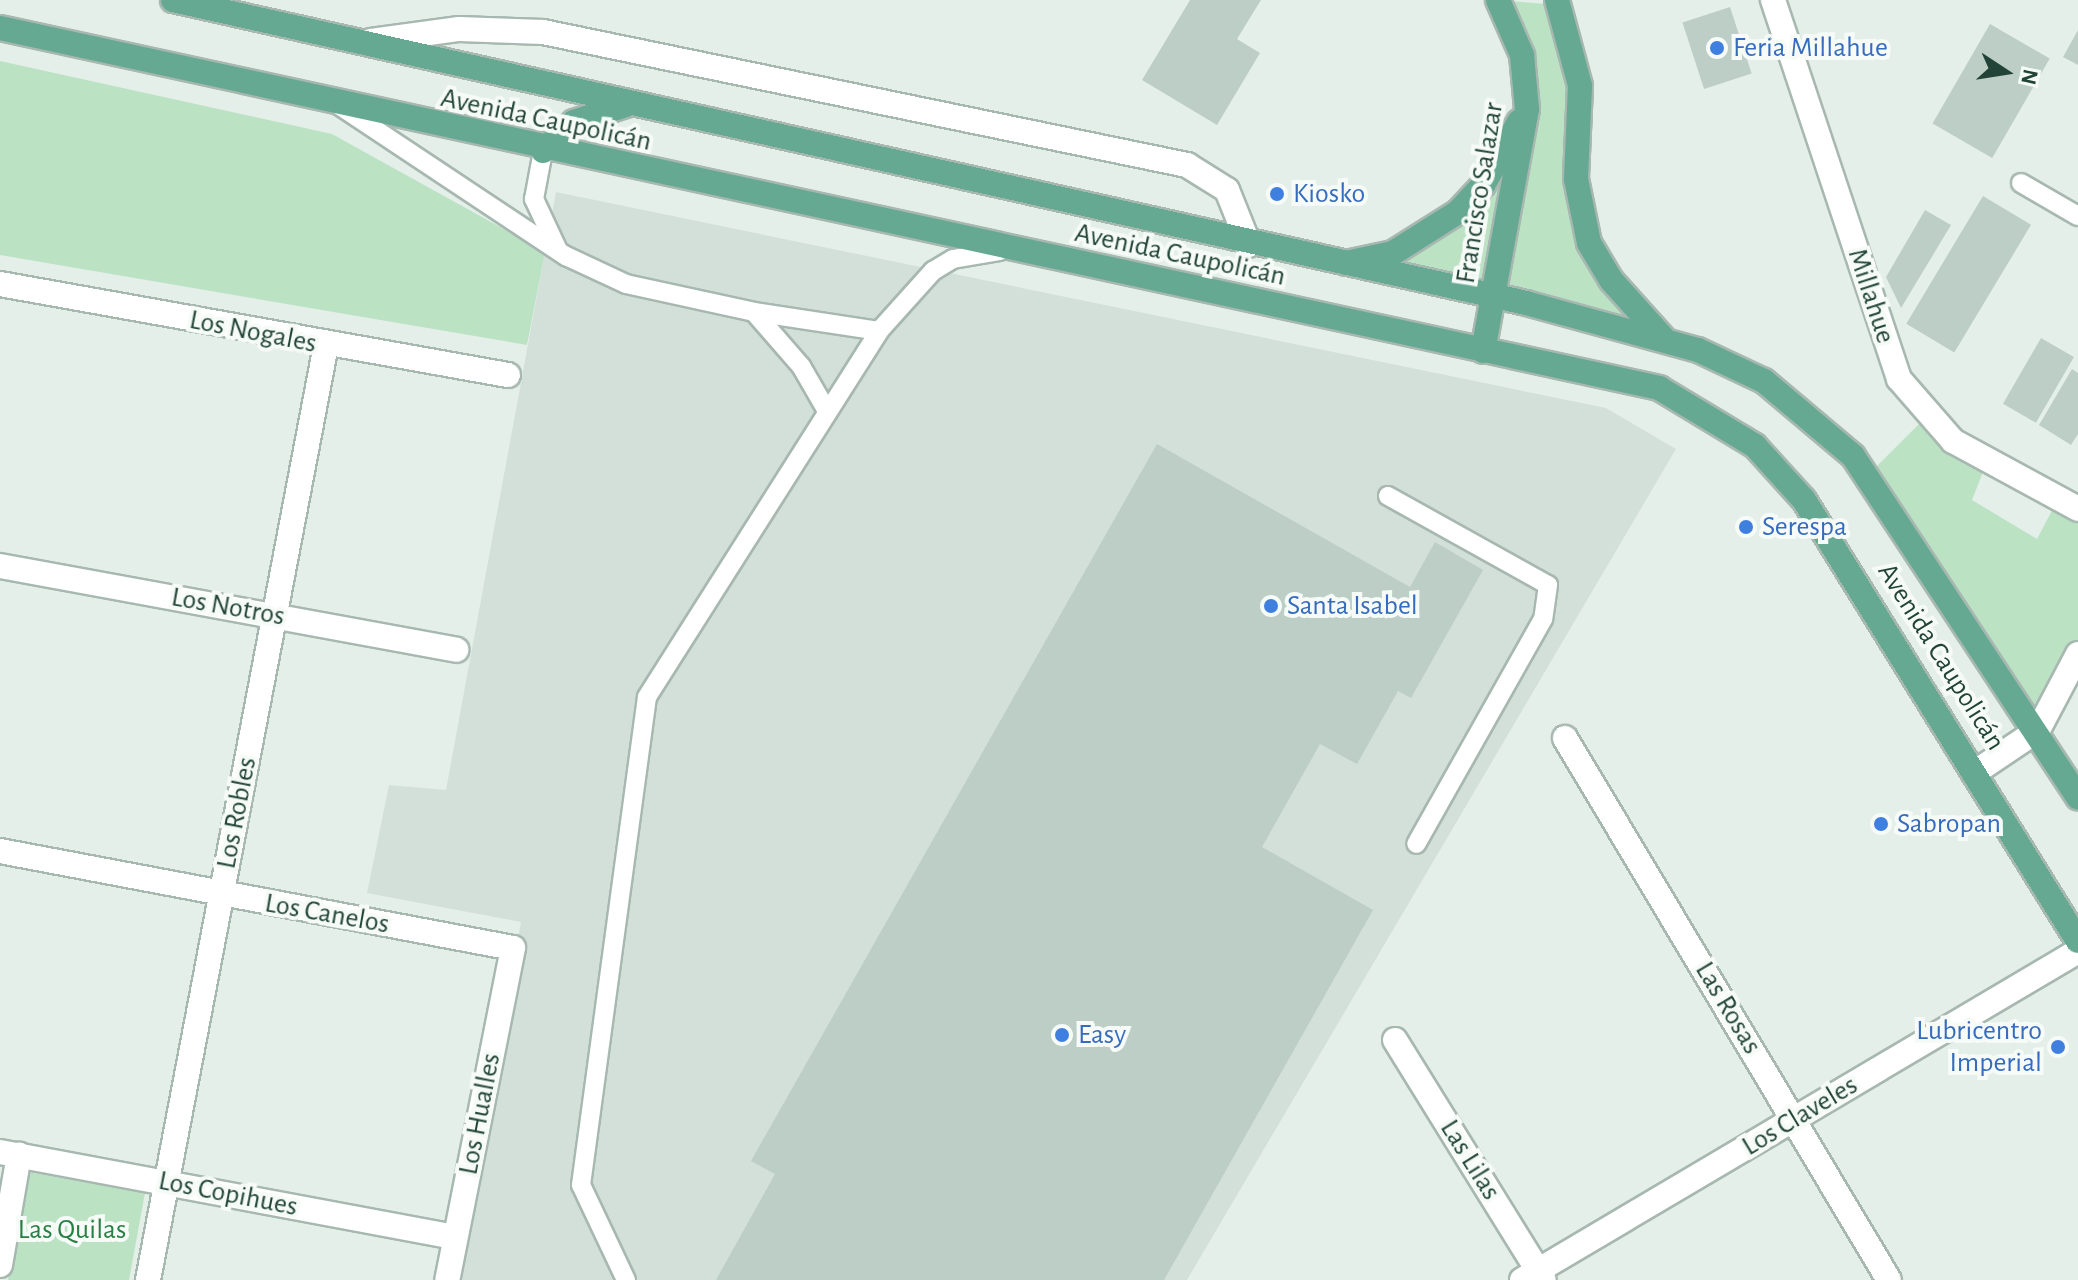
<!DOCTYPE html>
<html>
<head>
<meta charset="utf-8">
<style>
  body { margin:0 }
  #map { position:relative; width:2078px; height:1280px; overflow:hidden; background:#e5efea; font-family:"Alegreya Sans",sans-serif }
  div>[style] { position:absolute }
  .built>* { inset:0; background:#d3e0d9 }
  .green>* { inset:0; background:#bce2c4 }
  .building>* { inset:0; background:#bccec6; transform-origin:0 0 }
  .roads { filter:drop-shadow(2px 0 #a7b8b1) drop-shadow(-2px 0 #a7b8b1) drop-shadow(0 2px #a7b8b1) drop-shadow(0 -2px #a7b8b1) }
  .lane>* { height:18px; margin:-9px; padding:0 9px; transform-origin:9px; border-radius:9px; background:#fff }
  .street>* { height:24px; margin:-12px; padding:0 12px; transform-origin:12px; border-radius:12px; background:#fff }
  .secondary>* { height:24px; margin:-12px; padding:0 12px; transform-origin:12px; border-radius:12px; background:#fff }
  .primary>* { height:24px; margin:-12px; padding:0 12px; transform-origin:12px; border-radius:12px; background:#65a993 }
  .dots>* { width:22px; height:22px; translate:-50% -50%; box-sizing:border-box; border:4px solid #f6fbf8; border-radius:50% }
  span { translate:-50% -50%; white-space:nowrap; text-align:center; line-height:1.15; -webkit-text-stroke:8px #f6fbf8; paint-order:stroke }
  .shop-label { font-size:28px; color:#366cbe }
  .left { translate:0 -50%; text-align:left }
  .right { translate:-100% -50%; text-align:right }
  .street-label { font-size:28px; color:#224438 }
  .park-label { font-size:28px; color:#277f43 }
  .north { position:absolute; left:1966px; top:32px; width:80px; height:80px; -webkit-text-stroke:6px #f6fbf8; paint-order:stroke; rotate:102deg; font-size:22px; font-weight:700; line-height:32px; text-align:center; color:#224438 }
  .north::after { content:''; display:block; margin:auto; width:28px; height:36px; background:#224438; clip-path:polygon(50% 0,100% 100%,50% 72%,0 100%) }
</style>
</head>
<body>
<div id="map">
  <div class="built">
    <i style="clip-path:polygon(556px 192px,1606px 408px,1676px 449px,1187px 1280px,456px 1280px,521px 922px,367px 893px,389px 785px,446px 790px)"></i>
  </div>
  <div class="green">
    <i style="clip-path:polygon(1498px 0,1559px 5px,1584px 224px,1663px 338px,1337px 265px,1458px 212px,1527px 109px)"></i>
    <i style="clip-path:polygon(0 61px,332px 134px,545px 252px,527px 345px,0 255px)"></i>
    <i style="clip-path:polygon(1926px 417px,1987px 462px,1972px 500px,2037px 539px,2058px 499px,2078px 509px,2078px 654px,2038px 730px,1868px 475px)"></i>
    <i style="clip-path:polygon(28px 1172px,145px 1193px,129px 1280px,8px 1280px)"></i>
  </div>
  <div class="building">
    <i style="clip-path:polygon(1190px 0,1261px 0,1237px 39px,1260px 53px,1217px 125px,1142px 80px)"></i>
    <i style="left:1730px;top:7px;width:70px;height:50px;rotate:72deg"></i>
    <i style="left:1990px;top:24px;width:69px;height:115px;rotate:30deg"></i>
    <i style="clip-path:polygon(2078px 30px,2078px 65px,2063px 57px)"></i>
    <i style="left:1983px;top:196px;width:56px;height:149px;rotate:31deg"></i>
    <i style="clip-path:polygon(1925px 210px,1951px 225px,1901px 308px,1886px 277px)"></i>
    <i style="left:2041px;top:338px;width:38px;height:76px;rotate:30deg"></i>
    <i style="clip-path:polygon(2072px 369px,2078px 373px,2078px 434px,2071px 445px,2039px 425px)"></i>
    <i style="clip-path:polygon(1157px 444px,1410px 587px,1435px 542px,1483px 570px,1411px 698px,1398px 691px,1357px 764px,1320px 744px,1262px 847px,1373px 910px,1164px 1280px,716px 1280px,775px 1174px,751px 1161px)"></i>
  </div>
  <div class="roads">
    <div class="lane">
      <i style="left:337px;top:104px;width:275px;rotate:33.6deg"></i>
      <i style="left:566px;top:256px;width:66px;rotate:25deg"></i>
      <i style="left:626px;top:284px;width:131px;rotate:12.3deg"></i>
      <i style="left:754px;top:312px;width:72px;rotate:49deg"></i>
      <i style="left:801px;top:366px;width:52px;rotate:60deg"></i>
      <i style="left:543px;top:151px;width:49px;rotate:100.6deg"></i>
      <i style="left:534px;top:199px;width:54px;rotate:64.9deg"></i>
      <i style="left:2021px;top:183px;width:66px;rotate:30.1deg"></i>
      <i style="left:754px;top:312px;width:126px;rotate:8.6deg"></i>
      <i style="left:1388px;top:496px;width:183px;rotate:29.1deg"></i>
      <i style="left:1548px;top:585px;width:34px;rotate:98deg"></i>
      <i style="left:1543px;top:619px;width:258px;rotate:119.4deg"></i>
      <i style="left:626px;top:1280px;width:105px;rotate:-115.3deg"></i>
      <i style="left:581px;top:1185px;width:492px;rotate:-82.3deg"></i>
      <i style="left:647px;top:697px;width:433px;rotate:-57.6deg"></i>
      <i style="left:879px;top:331px;width:81px;rotate:-48deg"></i>
      <i style="left:933px;top:271px;width:23px;rotate:-31deg"></i>
      <i style="left:953px;top:259px;width:48px;rotate:-9.7deg"></i>
    </div>
    <div class="street">
      <i style="left:1773px;top:0;width:399px;rotate:71.6deg"></i>
      <i style="left:1899px;top:379px;width:82px;rotate:48.9deg"></i>
      <i style="left:1953px;top:441px;width:142px;rotate:28.5deg"></i>
      <i style="left:371px;top:41px;width:89px;rotate:-7.8deg"></i>
      <i style="left:459px;top:29px;width:84px;rotate:2deg"></i>
      <i style="left:543px;top:32px;width:658px;rotate:11.67deg"></i>
      <i style="left:1187px;top:165px;width:47px;rotate:32deg"></i>
      <i style="left:1227px;top:190px;width:59px;rotate:68.2deg"></i>
      <i style="left:0;top:284px;width:516px;rotate:10.16deg"></i>
      <i style="left:0;top:566px;width:464px;rotate:10.4deg"></i>
      <i style="left:1565px;top:738px;width:631px;rotate:59.13deg"></i>
      <i style="left:0;top:851px;width:522px;rotate:10.71deg"></i>
      <i style="left:513px;top:948px;width:338px;rotate:101.2deg"></i>
      <i style="left:1395px;top:1040px;width:282px;rotate:58.2deg"></i>
      <i style="left:0;top:1152px;width:463px;rotate:10.6deg"></i>
      <i style="left:0;top:1265px;width:112px;rotate:-80.2deg"></i>
      <i style="left:148px;top:1280px;width:952px;rotate:-79.22deg"></i>
      <i style="left:1522px;top:1280px;width:646px;rotate:-30.61deg"></i>
    </div>
    <div class="secondary">
      <i style="left:1977px;top:771px;width:73px;rotate:-33.9deg"></i>
      <i style="left:2038px;top:730px;width:86px;rotate:-62.2deg"></i>
    </div>
    <div class="primary">
      <i style="left:173px;top:0;width:1387px;rotate:12.62deg"></i>
      <i style="left:1526px;top:303px;width:178px;rotate:15.3deg"></i>
      <i style="left:1698px;top:350px;width:73px;rotate:25.2deg"></i>
      <i style="left:1764px;top:381px;width:116px;rotate:40.1deg"></i>
      <i style="left:1853px;top:456px;width:409px;rotate:56.6deg"></i>
      <i style="left:1557px;top:0;width:89px;rotate:75deg"></i>
      <i style="left:1580px;top:86px;width:93px;rotate:92.5deg"></i>
      <i style="left:1576px;top:179px;width:65px;rotate:78.5deg"></i>
      <i style="left:1589px;top:243px;width:43px;rotate:59.3deg"></i>
      <i style="left:1611px;top:280px;width:78px;rotate:48.1deg"></i>
      <i style="left:0;top:28px;width:1698px;rotate:12.24deg"></i>
      <i style="left:1659px;top:388px;width:112px;rotate:31.1deg"></i>
      <i style="left:1755px;top:446px;width:73px;rotate:47.8deg"></i>
      <i style="left:1804px;top:500px;width:519px;rotate:58.15deg"></i>
      <i style="left:543px;top:151px;width:42px;rotate:-43.1deg"></i>
      <i style="left:574px;top:122px;width:55px;rotate:-18.1deg"></i>
      <i style="left:1346px;top:263px;width:48px;rotate:-12deg"></i>
      <i style="left:1393px;top:253px;width:77px;rotate:-32.2deg"></i>
      <i style="left:1458px;top:212px;width:37px;rotate:-47deg"></i>
      <i style="left:1483px;top:185px;width:73px;rotate:-60.3deg"></i>
      <i style="left:1483px;top:351px;width:246px;rotate:-79.7deg"></i>
      <i style="left:1527px;top:109px;width:54px;rotate:-95.3deg"></i>
      <i style="left:1522px;top:55px;width:60px;rotate:-113.6deg"></i>
    </div>
  </div>
  <div class="dots">
    <i style="left:1717px;top:48px;background:#3f7fe0"></i>
    <i style="left:1277px;top:194px;background:#3f7fe0"></i>
    <i style="left:1746px;top:527px;background:#3f7fe0"></i>
    <i style="left:1271px;top:606px;background:#3f7fe0"></i>
    <i style="left:1881px;top:824px;background:#3f7fe0"></i>
    <i style="left:1062px;top:1035px;background:#3f7fe0"></i>
    <i style="left:2058px;top:1047px;background:#3f7fe0"></i>
  </div>
  <div class="shop-label">
    <span class="left" style="left:1733px;top:48px">Feria Millahue</span>
    <span class="left" style="left:1293px;top:194px">Kiosko</span>
    <span class="left" style="left:1762px;top:527px">Serespa</span>
    <span class="left" style="left:1287px;top:606px">Santa Isabel</span>
    <span class="left" style="left:1897px;top:824px">Sabropan</span>
    <span class="right" style="left:2042px;top:1047px">Lubricentro<br>Imperial</span>
    <span class="left" style="left:1078px;top:1035px">Easy</span>
  </div>
  <div class="street-label">
    <span style="left:546px;top:120px;rotate:12deg">Avenida Caupolicán</span>
    <span style="left:1480px;top:193px;rotate:-81deg">Francisco Salazar</span>
    <span style="left:1180px;top:255px;rotate:12deg">Avenida Caupolicán</span>
    <span style="left:1871px;top:296px;rotate:72deg">Millahue</span>
    <span style="left:253px;top:332px;rotate:11deg">Los Nogales</span>
    <span style="left:228px;top:607px;rotate:10deg">Los Notros</span>
    <span style="left:1941px;top:657px;rotate:58deg">Avenida Caupolicán</span>
    <span style="left:237px;top:813px;rotate:-79deg">Los Robles</span>
    <span style="left:327px;top:914px;rotate:10deg">Los Canelos</span>
    <span style="left:1728px;top:1008px;rotate:59deg">Las Rosas</span>
    <span style="left:480px;top:1114px;rotate:-79deg">Los Hualles</span>
    <span style="left:1800px;top:1116px;rotate:-31deg">Los Claveles</span>
    <span style="left:1470px;top:1160px;rotate:58deg">Las Lilas</span>
    <span style="left:228px;top:1194px;rotate:11deg">Los Copihues</span>
  </div>
  <div class="park-label">
    <span style="left:72px;top:1230px">Las Quilas</span>
  </div>
  <div class="north">N</div>
</div>
</body>
</html>
